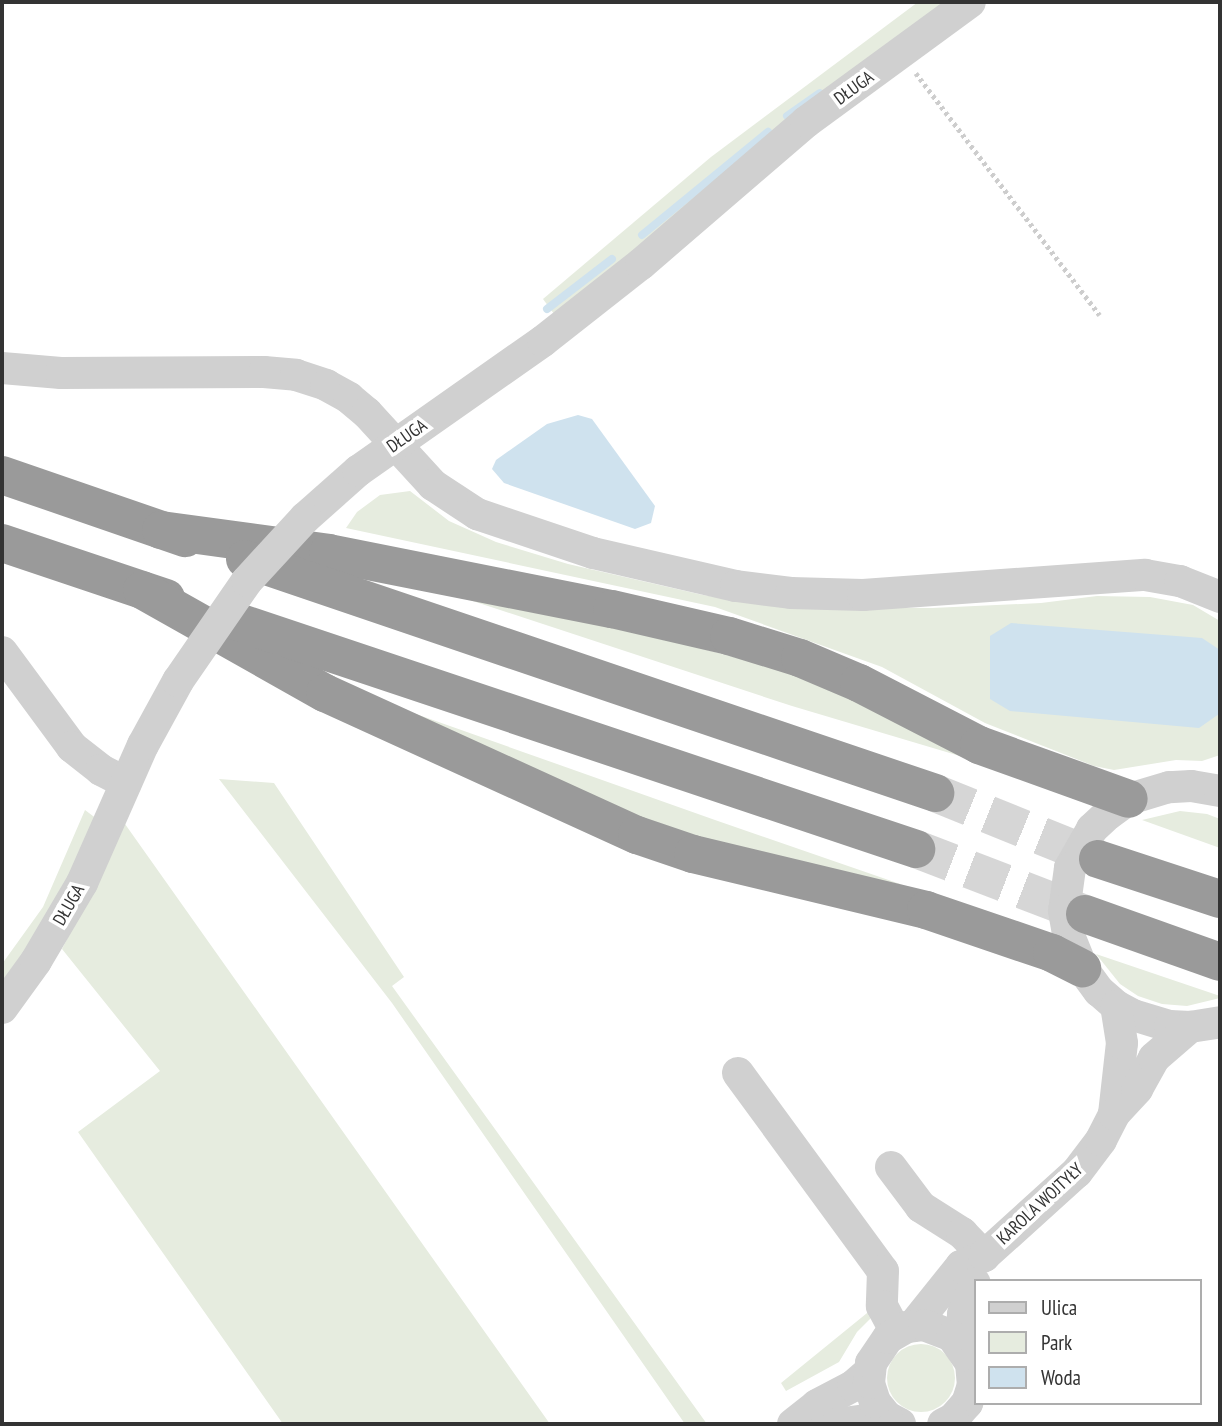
<!DOCTYPE html>
<html>
<head>
<meta charset="utf-8">
<style>
  body { margin:0 }
  #map { position:relative; width:1222px; height:1426px; overflow:hidden; background:#fff; font-family:"PT Sans Narrow",sans-serif }
  div>[style] { position:absolute }
  .green>* { inset:0; background:#e6ecdf }
  .round { border-radius:50% }
  .water>* { inset:0; background:#cfe2ee }
  .stream>* { height:8px; margin:-4px; padding:0 4px; transform-origin:4px; border-radius:4px; background:#cfe2ee }
  .highway-tunnel>* { height:38px; margin-top:-19px; transform-origin:0; background:repeating-linear-gradient(90deg,#d6d6d6 0 38px,transparent 0 57px) }
  .path>* { height:4.5px; margin-top:-2.25px; transform-origin:0; background:repeating-linear-gradient(90deg,#cdcdcd 0 3.5px,transparent 0 7px) }
  .minor>* { height:32px; margin:-16px; padding:0 16px; transform-origin:16px; border-radius:16px; background:#d0d0d0 }
  .highway>* { height:38px; margin:-19px; padding:0 19px; transform-origin:19px; border-radius:19px; background:#9a9a9a }
  .minor-bridge>* { height:32px; margin:-16px; padding:0 16px; transform-origin:16px; border-radius:16px; background:#d0d0d0 }
  span { translate:-50% -50%; white-space:nowrap; text-align:center; line-height:1.15; -webkit-text-stroke:7px #fff; paint-order:stroke }
  .street-label { font-size:18px; color:#333 }
  .frame { position:absolute; inset:0; border:4px solid #333; pointer-events:none }
  .legend { position:absolute; left:974px; top:1279px; width:228px; height:126px; box-sizing:border-box; background:#fff; border:2px solid #adadad; margin:0; padding:9px 12px; list-style:none; font-size:21px; color:#333 }
  .legend li { display:flex; align-items:center; gap:14px; height:35px }
  .legend b { width:35px; border:2px solid #adadad }
</style>
</head>
<body>
<div id="map">
  <div class="green">
    <i style="clip-path:polygon(918px 2px,950px 2px,554px 314px,543px 299px,711px 157px)"></i>
    <i style="clip-path:polygon(410px 491px,449px 521px,496px 542px,568px 564px,703px 595px,781px 607px,932px 608px,1041px 603px,1097px 596px,1150px 597px,1193px 605px,1220px 621px,1220px 755px,1202px 761px,1176px 760px,1114px 770px,1094px 766px,985px 723px,882px 667px,715px 607px,346px 528px,357px 512px,380px 495px)"></i>
    <i style="clip-path:polygon(418px 583px,595px 621px,792px 672px,990px 765px,792px 706px)"></i>
    <i style="clip-path:polygon(351px 691px,715px 820px,903px 885px,702px 845px)"></i>
    <i style="clip-path:polygon(219px 779px,274px 783px,404px 977px,392px 986px,707px 1424px,685px 1424px,392px 1003px)"></i>
    <i style="clip-path:polygon(85px 810px,97px 819px,83px 855px,2px 989px,2px 964px,43px 907px)"></i>
    <i style="clip-path:polygon(1180px 811px,1207px 814px,1220px 819px,1220px 848px,1142px 820px)"></i>
    <i style="clip-path:polygon(125px 824px,550px 1424px,283px 1424px,78px 1132px,160px 1071px,62px 949px)"></i>
    <i style="clip-path:polygon(1096px 954px,1220px 996px,1220px 998px,1187px 1006px,1162px 1004px,1138px 996px,1120px 984px)"></i>
    <i style="clip-path:polygon(872px 1309px,875px 1314px,857px 1332px,839px 1362px,786px 1391px,781px 1383px)"></i>
    <i class="round" style="left:887px;top:1344px;width:68px;height:68px"></i>
  </div>
  <div class="water">
    <i style="clip-path:polygon(578px 415px,592px 419px,655px 506px,651px 523px,635px 529px,504px 483px,492px 469px,496px 460px,547px 424px)"></i>
    <i style="clip-path:polygon(1011px 623px,1202px 638px,1220px 650px,1219px 714px,1199px 728px,1010px 711px,990px 699px,990px 636px)"></i>
  </div>
  <div class="stream">
    <i style="left:787px;top:116px;width:40px;rotate:-34.9deg"></i>
    <i style="left:642px;top:235px;width:163px;rotate:-39.3deg"></i>
    <i style="left:547px;top:309px;width:82px;rotate:-37.6deg"></i>
  </div>
  <div class="highway-tunnel">
    <i style="left:935px;top:793px;width:176px;rotate:22deg"></i>
    <i style="left:916px;top:849px;width:181px;rotate:21deg"></i>
  </div>
  <div class="path">
    <i style="left:916px;top:73px;width:304px;rotate:52.8deg"></i>
  </div>
  <div class="minor">
    <i style="left:2px;top:368px;width:59px;rotate:4.8deg"></i>
    <i style="left:61px;top:373px;width:203px;rotate:-0.3deg"></i>
    <i style="left:264px;top:372px;width:32px;rotate:5deg"></i>
    <i style="left:296px;top:375px;width:32px;rotate:18deg"></i>
    <i style="left:326px;top:385px;width:26px;rotate:29deg"></i>
    <i style="left:349px;top:398px;width:23px;rotate:40deg"></i>
    <i style="left:367px;top:413px;width:98px;rotate:47.5deg"></i>
    <i style="left:433px;top:485px;width:53px;rotate:33.4deg"></i>
    <i style="left:477px;top:514px;width:122px;rotate:18.6deg"></i>
    <i style="left:593px;top:553px;width:147px;rotate:13deg"></i>
    <i style="left:736px;top:586px;width:55px;rotate:7.3deg"></i>
    <i style="left:791px;top:593px;width:72px;rotate:1.6deg"></i>
    <i style="left:863px;top:595px;width:283px;rotate:-4.1deg"></i>
    <i style="left:1145px;top:575px;width:36px;rotate:10deg"></i>
    <i style="left:1180px;top:581px;width:43px;rotate:21.8deg"></i>
    <i style="left:305px;top:518px;width:71px;rotate:-41.6deg"></i>
    <i style="left:358px;top:471px;width:226px;rotate:-35.1deg"></i>
    <i style="left:543px;top:341px;width:125px;rotate:-38.2deg"></i>
    <i style="left:641px;top:264px;width:218px;rotate:-40.7deg"></i>
    <i style="left:806px;top:122px;width:203px;rotate:-36.2deg"></i>
    <i style="left:2px;top:652px;width:118px;rotate:53.6deg"></i>
    <i style="left:72px;top:747px;width:37px;rotate:38deg"></i>
    <i style="left:101px;top:770px;width:28px;rotate:27deg"></i>
    <i style="left:1220px;top:791px;width:29px;rotate:-170deg"></i>
    <i style="left:1191px;top:786px;width:22px;rotate:177deg"></i>
    <i style="left:1169px;top:787px;width:42px;rotate:163.3deg"></i>
    <i style="left:1129px;top:799px;width:26px;rotate:144deg"></i>
    <i style="left:1108px;top:814px;width:22px;rotate:137deg"></i>
    <i style="left:1092px;top:829px;width:45px;rotate:119.4deg"></i>
    <i style="left:1070px;top:868px;width:43px;rotate:97.9deg"></i>
    <i style="left:1064px;top:911px;width:22px;rotate:80deg"></i>
    <i style="left:1068px;top:933px;width:38px;rotate:68deg"></i>
    <i style="left:1082px;top:968px;width:29px;rotate:54deg"></i>
    <i style="left:1099px;top:991px;width:23px;rotate:41deg"></i>
    <i style="left:1116px;top:1006px;width:19px;rotate:28deg"></i>
    <i style="left:1133px;top:1015px;width:39px;rotate:17deg"></i>
    <i style="left:1170px;top:1026px;width:20px;rotate:3deg"></i>
    <i style="left:1190px;top:1027px;width:30px;rotate:-9deg"></i>
    <i style="left:2px;top:1008px;width:58px;rotate:-54.1deg"></i>
    <i style="left:36px;top:961px;width:91px;rotate:-59.5deg"></i>
    <i style="left:82px;top:883px;width:151px;rotate:-66.2deg"></i>
    <i style="left:143px;top:745px;width:73px;rotate:-61.3deg"></i>
    <i style="left:738px;top:1073px;width:245px;rotate:53.8deg"></i>
    <i style="left:883px;top:1271px;width:35px;rotate:92deg"></i>
    <i style="left:882px;top:1306px;width:30px;rotate:62deg"></i>
    <i style="left:1114px;top:1114px;width:71px;rotate:-83.6deg"></i>
    <i style="left:1122px;top:1043px;width:37px;rotate:-99deg"></i>
    <i style="left:891px;top:1167px;width:50px;rotate:53.1deg"></i>
    <i style="left:921px;top:1207px;width:49px;rotate:32.4deg"></i>
    <i style="left:962px;top:1233px;width:32px;rotate:46deg"></i>
    <i style="left:913px;top:1326px;width:77px;rotate:-51.3deg"></i>
    <i style="left:961px;top:1266px;width:25px;rotate:-23deg"></i>
    <i style="left:984px;top:1256px;width:125px;rotate:-42.1deg"></i>
    <i style="left:1077px;top:1172px;width:40px;rotate:-53deg"></i>
    <i style="left:1101px;top:1140px;width:29px;rotate:-63deg"></i>
    <i style="left:1114px;top:1114px;width:34px;rotate:-47deg"></i>
    <i style="left:1137px;top:1089px;width:35px;rotate:-61deg"></i>
    <i style="left:1154px;top:1058px;width:48px;rotate:-40.7deg"></i>
    <i style="left:960px;top:1344px;width:30px;rotate:-84deg"></i>
    <i style="left:963px;top:1314px;width:33px;rotate:-69deg"></i>
    <i style="left:793px;top:1424px;width:31px;rotate:-38deg"></i>
    <i style="left:817px;top:1405px;width:41px;rotate:-27.8deg"></i>
    <i style="left:853px;top:1386px;width:21px;rotate:-41deg"></i>
    <i style="left:837px;top:1424px;width:50px;rotate:-8deg"></i>
    <i style="left:900px;top:1424px;width:15px;rotate:-152deg"></i>
    <i style="left:887px;top:1417px;width:19px;rotate:-129deg"></i>
    <i style="left:875px;top:1402px;width:20px;rotate:-108deg"></i>
    <i style="left:869px;top:1383px;width:20px;rotate:-84deg"></i>
    <i style="left:871px;top:1363px;width:30px;rotate:-56deg"></i>
    <i style="left:888px;top:1338px;width:22px;rotate:-30deg"></i>
    <i style="left:907px;top:1327px;width:17px;rotate:-7deg"></i>
    <i style="left:924px;top:1325px;width:30px;rotate:21deg"></i>
    <i style="left:952px;top:1336px;width:33px;rotate:55deg"></i>
    <i style="left:971px;top:1363px;width:22px;rotate:85deg"></i>
    <i style="left:973px;top:1385px;width:19px;rotate:108deg"></i>
    <i style="left:967px;top:1403px;width:21px;rotate:131deg"></i>
    <i style="left:953px;top:1419px;width:11px;rotate:153deg"></i>
  </div>
  <div class="highway">
    <i style="left:2px;top:475px;width:194px;rotate:19deg"></i>
    <i style="left:161px;top:530px;width:169px;rotate:7.8deg"></i>
    <i style="left:328px;top:553px;width:289px;rotate:11.2deg"></i>
    <i style="left:612px;top:609px;width:120px;rotate:13deg"></i>
    <i style="left:729px;top:636px;width:74px;rotate:17.2deg"></i>
    <i style="left:800px;top:658px;width:64px;rotate:23deg"></i>
    <i style="left:859px;top:683px;width:135px;rotate:27.3deg"></i>
    <i style="left:979px;top:745px;width:159px;rotate:19.8deg"></i>
    <i style="left:2px;top:543px;width:173px;rotate:18.5deg"></i>
    <i style="left:245px;top:559px;width:729px;rotate:18.73deg"></i>
    <i style="left:142px;top:590px;width:210px;rotate:29.4deg"></i>
    <i style="left:325px;top:693px;width:343px;rotate:24.5deg"></i>
    <i style="left:637px;top:835px;width:59px;rotate:18.7deg"></i>
    <i style="left:693px;top:854px;width:240px;rotate:13.5deg"></i>
    <i style="left:926px;top:910px;width:133px;rotate:18.8deg"></i>
    <i style="left:1052px;top:953px;width:34px;rotate:27deg"></i>
    <i style="left:226px;top:618px;width:728px;rotate:18.51deg"></i>
    <i style="left:1098px;top:859px;width:128px;rotate:18.2deg"></i>
    <i style="left:1085px;top:914px;width:143px;rotate:19.6deg"></i>
  </div>
  <div class="minor-bridge">
    <i style="left:178px;top:681px;width:121px;rotate:-55.4deg"></i>
    <i style="left:247px;top:581px;width:86px;rotate:-47.4deg"></i>
  </div>
  <div class="street-label">
    <span style="left:854px;top:88px;rotate:-36deg">DŁUGA</span>
    <span style="left:407px;top:436px;rotate:-35deg">DŁUGA</span>
    <span style="left:69px;top:905px;rotate:-60deg">DŁUGA</span>
    <span style="left:1040px;top:1204px;rotate:-43deg">KAROLA WOJTYŁY</span>
  </div>
  <div class="frame"></div>
  <ul class="legend">
  <li><b style="height:9px;background:#d0d0d0"></b>Ulica</li>
  <li><b style="height:19px;background:#e6ecdf"></b>Park</li>
  <li><b style="height:19px;background:#cfe2ee"></b>Woda</li>
  </ul>
</div>
</body>
</html>
